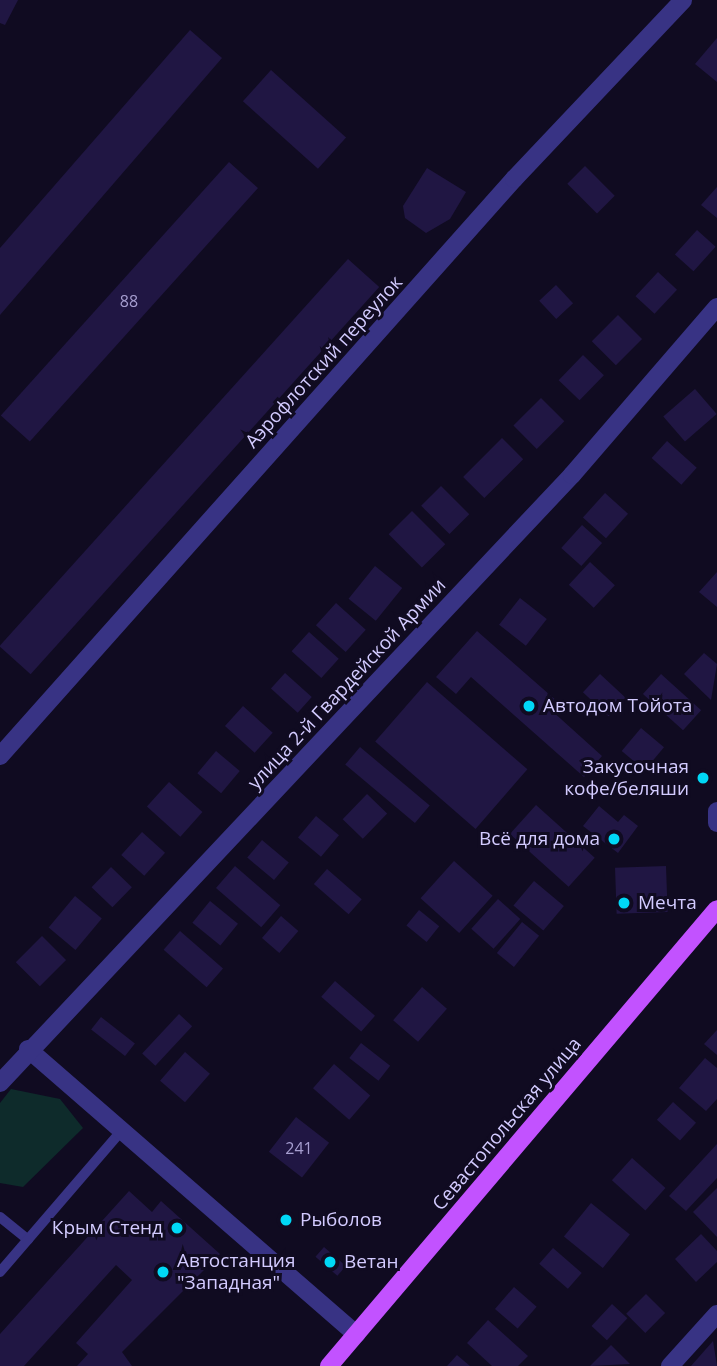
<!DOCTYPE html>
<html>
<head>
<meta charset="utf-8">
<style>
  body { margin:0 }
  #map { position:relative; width:717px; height:1366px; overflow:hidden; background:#100b21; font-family:"Open Sans",sans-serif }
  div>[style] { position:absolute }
  .green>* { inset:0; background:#0e2b2b }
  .building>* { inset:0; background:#201643; transform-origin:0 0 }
  .lane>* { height:10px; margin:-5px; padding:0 5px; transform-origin:5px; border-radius:5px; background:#383384 }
  .street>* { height:18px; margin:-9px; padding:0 9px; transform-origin:9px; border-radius:9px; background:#383384 }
  .primary>* { height:18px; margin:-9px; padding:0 9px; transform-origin:9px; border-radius:9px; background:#c252ff }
  .dots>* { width:19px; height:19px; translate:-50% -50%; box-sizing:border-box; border:4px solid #100b21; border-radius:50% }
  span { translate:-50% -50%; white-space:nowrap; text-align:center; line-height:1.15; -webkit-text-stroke:6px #100b21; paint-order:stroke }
  .number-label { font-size:16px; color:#a69ed0 }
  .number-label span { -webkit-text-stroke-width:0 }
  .street-label { font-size:19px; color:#d3cbff }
  .poi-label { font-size:19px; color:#d3cbff }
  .left { translate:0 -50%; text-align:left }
  .right { translate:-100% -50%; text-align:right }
</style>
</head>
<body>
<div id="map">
  <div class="green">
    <i style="clip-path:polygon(11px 1089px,60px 1099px,83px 1128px,23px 1187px,0 1183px,0 1103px)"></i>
  </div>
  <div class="building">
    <i style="clip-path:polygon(0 0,18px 0,5px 25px,0 23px)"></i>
    <i style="clip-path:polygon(190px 30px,222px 58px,0 315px,0 248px)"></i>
    <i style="clip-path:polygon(717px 38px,717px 82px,695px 64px)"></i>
    <i style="left:271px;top:70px;width:101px;height:42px;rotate:42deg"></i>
    <i style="left:229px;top:162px;width:39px;height:341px;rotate:42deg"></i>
    <i style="left:585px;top:166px;width:42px;height:25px;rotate:45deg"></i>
    <i style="clip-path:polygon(427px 168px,466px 192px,450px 219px,426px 233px,405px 218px,403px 206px)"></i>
    <i style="clip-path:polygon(717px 187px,717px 218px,701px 205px)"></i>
    <i style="left:697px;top:230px;width:25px;height:33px;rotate:42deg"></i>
    <i style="left:348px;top:259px;width:42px;height:521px;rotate:42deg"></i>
    <i style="left:658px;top:272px;width:26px;height:33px;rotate:43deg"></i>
    <i style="left:556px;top:285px;width:25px;height:23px;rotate:47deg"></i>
    <i style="left:618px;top:315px;width:34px;height:37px;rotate:45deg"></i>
    <i style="left:583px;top:355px;width:29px;height:35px;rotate:44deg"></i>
    <i style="left:695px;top:389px;width:33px;height:42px;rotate:49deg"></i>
    <i style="left:541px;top:398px;width:33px;height:39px;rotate:45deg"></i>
    <i style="left:502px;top:438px;width:30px;height:55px;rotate:45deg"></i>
    <i style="left:667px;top:441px;width:40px;height:23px;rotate:42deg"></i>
    <i style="left:441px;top:486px;width:40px;height:28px;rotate:45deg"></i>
    <i style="left:605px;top:493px;width:31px;height:33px;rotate:42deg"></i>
    <i style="left:412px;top:511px;width:47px;height:33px;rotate:45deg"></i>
    <i style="left:582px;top:525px;width:27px;height:31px;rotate:42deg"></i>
    <i style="left:590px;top:562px;width:34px;height:31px;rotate:43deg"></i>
    <i style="left:375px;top:566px;width:35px;height:42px;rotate:39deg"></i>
    <i style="clip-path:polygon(717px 572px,717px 607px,699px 592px)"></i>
    <i style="left:520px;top:598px;width:34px;height:34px;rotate:38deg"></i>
    <i style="left:336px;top:603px;width:40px;height:30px;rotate:42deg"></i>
    <i style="clip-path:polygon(477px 631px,558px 702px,551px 710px,602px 756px,584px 777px,471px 677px,456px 694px,436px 677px)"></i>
    <i style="left:309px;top:632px;width:40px;height:26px;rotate:42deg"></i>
    <i style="clip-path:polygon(704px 653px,717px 664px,711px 700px,684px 674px)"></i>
    <i style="left:285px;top:673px;width:36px;height:21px;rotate:42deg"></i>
    <i style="left:600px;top:674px;width:35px;height:25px;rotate:43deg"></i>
    <i style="left:661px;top:674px;width:54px;height:27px;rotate:42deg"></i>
    <i style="left:427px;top:682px;width:133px;height:79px;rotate:41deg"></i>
    <i style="left:243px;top:706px;width:40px;height:27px;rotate:42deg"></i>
    <i style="left:641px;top:728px;width:30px;height:30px;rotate:40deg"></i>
    <i style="left:360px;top:747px;width:91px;height:23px;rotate:40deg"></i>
    <i style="left:216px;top:751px;width:31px;height:29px;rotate:40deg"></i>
    <i style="left:169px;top:782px;width:45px;height:33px;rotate:42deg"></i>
    <i style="left:367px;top:794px;width:28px;height:35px;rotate:44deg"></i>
    <i style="left:536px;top:805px;width:79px;height:39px;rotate:42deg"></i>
    <i style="clip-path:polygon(599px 806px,618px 822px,624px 815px,638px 826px,618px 853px,583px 826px)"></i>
    <i style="left:316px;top:816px;width:30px;height:28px;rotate:40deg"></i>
    <i style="left:142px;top:832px;width:31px;height:31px;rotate:42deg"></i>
    <i style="left:262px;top:840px;width:35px;height:23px;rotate:40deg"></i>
    <i style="left:454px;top:861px;width:52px;height:50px;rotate:42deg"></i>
    <i style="left:235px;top:866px;width:60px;height:29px;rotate:41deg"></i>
    <i style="left:666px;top:866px;width:46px;height:51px;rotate:88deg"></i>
    <i style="left:111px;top:867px;width:29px;height:28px;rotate:44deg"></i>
    <i style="left:327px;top:869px;width:46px;height:20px;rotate:41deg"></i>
    <i style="left:534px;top:881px;width:39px;height:32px;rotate:40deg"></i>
    <i style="left:75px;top:896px;width:35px;height:41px;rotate:40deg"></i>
    <i style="left:498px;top:899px;width:30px;height:40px;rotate:42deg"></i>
    <i style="left:210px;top:901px;width:36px;height:28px;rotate:39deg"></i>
    <i style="left:419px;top:910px;width:26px;height:20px;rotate:39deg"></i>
    <i style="left:281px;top:916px;width:23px;height:29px;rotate:41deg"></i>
    <i style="left:522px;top:922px;width:22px;height:40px;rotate:39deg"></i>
    <i style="left:180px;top:931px;width:57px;height:25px;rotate:41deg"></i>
    <i style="left:42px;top:936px;width:34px;height:37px;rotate:45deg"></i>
    <i style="left:335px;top:981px;width:53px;height:21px;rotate:41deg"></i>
    <i style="left:422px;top:987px;width:33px;height:44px;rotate:41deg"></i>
    <i style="left:179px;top:1014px;width:18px;height:54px;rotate:43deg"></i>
    <i style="left:101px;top:1017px;width:43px;height:16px;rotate:38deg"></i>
    <i style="clip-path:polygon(717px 1030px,717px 1055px,704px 1044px)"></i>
    <i style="left:361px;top:1043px;width:37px;height:19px;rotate:38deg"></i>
    <i style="left:185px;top:1052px;width:33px;height:38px;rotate:41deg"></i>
    <i style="clip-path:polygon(705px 1058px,717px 1068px,717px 1099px,706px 1111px,679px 1088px)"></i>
    <i style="left:334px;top:1064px;width:48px;height:32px;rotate:41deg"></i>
    <i style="left:673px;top:1102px;width:31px;height:24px;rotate:42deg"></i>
    <i style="left:296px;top:1117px;width:42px;height:44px;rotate:38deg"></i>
    <i style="clip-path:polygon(717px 1144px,717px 1178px,686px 1211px,669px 1196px)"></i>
    <i style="left:632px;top:1158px;width:45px;height:30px;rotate:42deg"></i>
    <i style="clip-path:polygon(717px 1188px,717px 1237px,693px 1212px)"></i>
    <i style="clip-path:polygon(129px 1191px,152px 1212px,161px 1201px,220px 1254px,122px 1352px,132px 1366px,77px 1366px,88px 1354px,76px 1343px,132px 1280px,116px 1265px,24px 1366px,0 1366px,0 1334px)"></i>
    <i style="left:591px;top:1203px;width:50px;height:43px;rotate:39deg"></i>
    <i style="clip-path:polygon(701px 1234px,717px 1251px,717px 1262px,696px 1282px,675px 1259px)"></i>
    <i style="left:324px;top:1247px;width:29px;height:13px;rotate:41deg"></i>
    <i style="left:553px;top:1248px;width:38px;height:21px;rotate:41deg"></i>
    <i style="left:514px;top:1287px;width:30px;height:29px;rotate:41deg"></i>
    <i style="left:646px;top:1294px;width:27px;height:28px;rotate:45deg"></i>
    <i style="left:612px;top:1304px;width:21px;height:30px;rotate:43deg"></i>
    <i style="clip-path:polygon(488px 1320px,528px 1356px,518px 1366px,492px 1366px,467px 1343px)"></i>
    <i style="clip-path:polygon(713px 1341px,717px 1366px,691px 1366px)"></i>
    <i style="clip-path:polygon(611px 1345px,630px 1364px,590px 1366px)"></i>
    <i style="clip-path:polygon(457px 1355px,470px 1366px,447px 1366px)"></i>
  </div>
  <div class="lane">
    <i style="left:0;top:1217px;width:36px;rotate:39deg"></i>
    <i style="left:0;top:1272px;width:187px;rotate:-49.3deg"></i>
  </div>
  <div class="street">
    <i style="left:0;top:756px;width:773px;rotate:-48.3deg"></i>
    <i style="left:514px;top:179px;width:246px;rotate:-46.6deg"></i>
    <i style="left:717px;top:811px;width:12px;rotate:90deg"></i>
    <i style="left:28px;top:1049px;width:435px;rotate:41deg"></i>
    <i style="left:0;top:1083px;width:835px;rotate:-46.75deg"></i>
    <i style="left:572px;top:475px;width:222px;rotate:-49.2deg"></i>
    <i style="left:670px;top:1366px;width:70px;rotate:-47.9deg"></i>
  </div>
  <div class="primary">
    <i style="left:329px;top:1366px;width:599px;rotate:-49.67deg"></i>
  </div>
  <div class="dots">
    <i style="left:529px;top:706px;background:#00d8f6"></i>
    <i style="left:703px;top:778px;background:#00d8f6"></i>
    <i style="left:614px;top:839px;background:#00d8f6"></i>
    <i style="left:624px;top:903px;background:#00d8f6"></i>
    <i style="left:286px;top:1220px;background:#00d8f6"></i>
    <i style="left:177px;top:1228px;background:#00d8f6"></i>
    <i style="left:330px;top:1262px;background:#00d8f6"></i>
    <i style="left:163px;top:1272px;background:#00d8f6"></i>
  </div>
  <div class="number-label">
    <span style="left:129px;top:301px">88</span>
    <span style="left:299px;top:1148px">241</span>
  </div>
  <div class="street-label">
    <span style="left:324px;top:362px;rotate:-48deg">Аэрофлотский переулок</span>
    <span style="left:347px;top:684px;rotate:-47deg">улица 2-й Гвардейской Армии</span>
    <span style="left:507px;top:1124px;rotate:-50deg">Севастопольская улица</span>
  </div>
  <div class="poi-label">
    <span class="left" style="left:543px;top:706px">Автодом Тойота</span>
    <span class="right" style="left:689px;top:778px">Закусочная<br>кофе/беляши</span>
    <span class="right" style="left:600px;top:839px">Всё для дома</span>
    <span class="left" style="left:638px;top:903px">Мечта</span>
    <span class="left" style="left:300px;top:1220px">Рыболов</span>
    <span class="right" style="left:163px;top:1228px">Крым Стенд</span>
    <span class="left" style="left:177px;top:1272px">Автостанция<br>"Западная"</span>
    <span class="left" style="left:344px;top:1262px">Ветан</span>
  </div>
</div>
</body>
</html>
